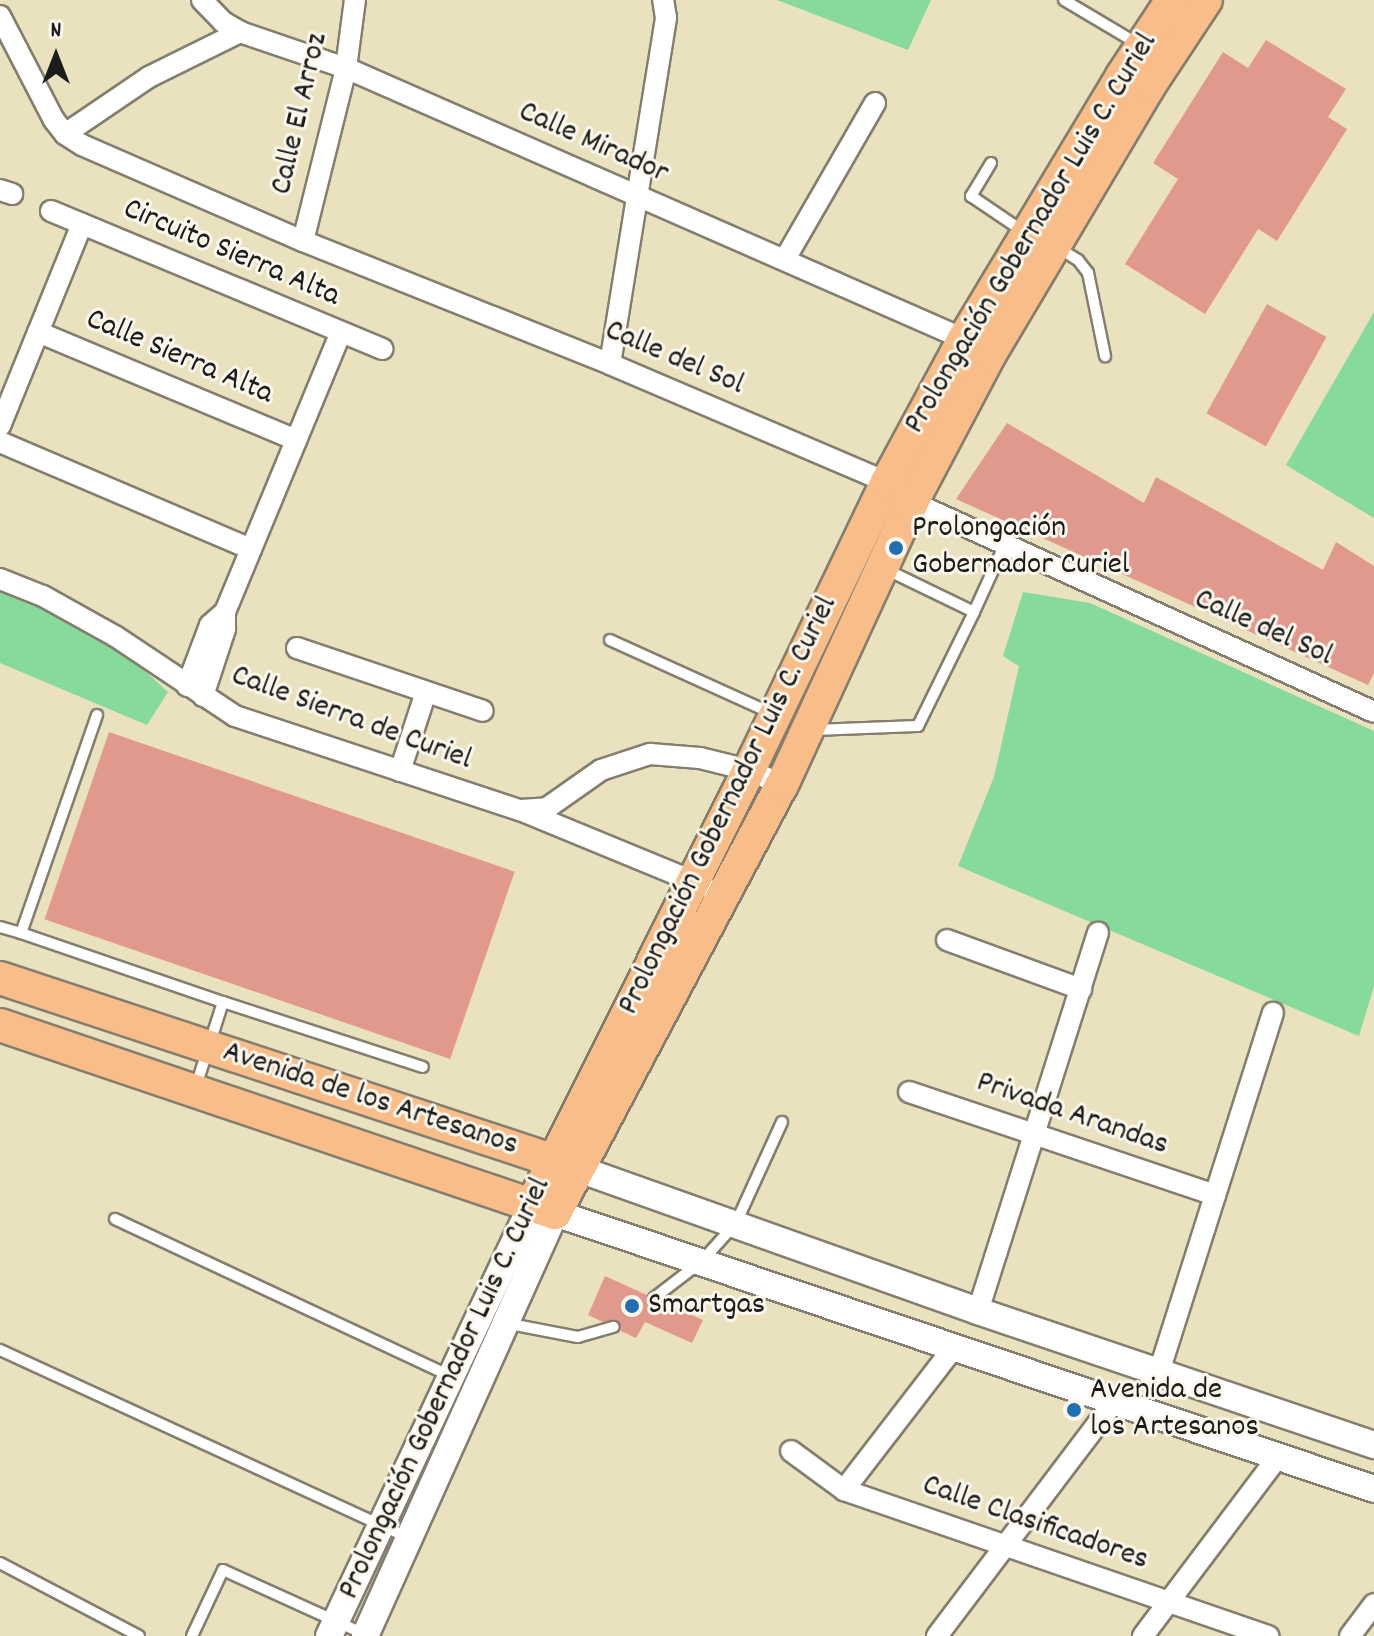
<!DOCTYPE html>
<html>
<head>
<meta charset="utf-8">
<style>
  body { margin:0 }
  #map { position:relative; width:1374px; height:1636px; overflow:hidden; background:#eae1bf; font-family:Dekko,sans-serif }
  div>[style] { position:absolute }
  .green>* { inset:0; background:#86da9c }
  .building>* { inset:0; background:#e2998d; transform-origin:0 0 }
  .roads { filter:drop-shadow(2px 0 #837e6e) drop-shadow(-2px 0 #837e6e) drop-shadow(0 2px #837e6e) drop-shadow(0 -2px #837e6e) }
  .service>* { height:10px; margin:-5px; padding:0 5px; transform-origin:5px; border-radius:5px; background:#fff }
  .minor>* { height:20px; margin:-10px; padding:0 10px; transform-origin:10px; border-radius:10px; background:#fff }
  .tertiary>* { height:26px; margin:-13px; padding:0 13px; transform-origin:13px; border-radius:13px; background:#fff }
  .primary>* { height:32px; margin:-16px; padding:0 16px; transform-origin:16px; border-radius:16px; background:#f8bd89 }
  .dots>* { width:22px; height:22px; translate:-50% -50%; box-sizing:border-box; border:4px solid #fbf7ec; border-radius:50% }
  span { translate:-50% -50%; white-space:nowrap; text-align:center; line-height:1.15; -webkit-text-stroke:6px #fbf7ec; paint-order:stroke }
  .street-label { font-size:32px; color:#1c1c1c }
  .poi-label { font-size:32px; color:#1c1c1c }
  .left { translate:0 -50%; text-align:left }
  .north { position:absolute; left:16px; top:16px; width:80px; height:80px; -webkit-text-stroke:6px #fbf7ec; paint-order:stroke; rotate:0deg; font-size:22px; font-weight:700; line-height:32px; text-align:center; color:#1c1c1c }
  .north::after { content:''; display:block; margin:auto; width:28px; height:36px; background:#1c1c1c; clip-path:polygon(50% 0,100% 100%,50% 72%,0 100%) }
</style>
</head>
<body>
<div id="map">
  <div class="green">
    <i style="clip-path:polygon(777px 0,931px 0,908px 50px)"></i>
    <i style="clip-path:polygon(1374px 312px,1374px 518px,1286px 465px)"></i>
    <i style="clip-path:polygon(0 589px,32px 601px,124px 652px,168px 692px,147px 725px,0 663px)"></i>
    <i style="clip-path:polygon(1023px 592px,1090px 603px,1374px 731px,1374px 986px,1359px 1036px,958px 866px,994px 777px,1019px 666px,1003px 656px)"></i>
  </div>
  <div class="building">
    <i style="clip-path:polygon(1266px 40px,1346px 89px,1328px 117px,1347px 129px,1277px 241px,1258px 229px,1205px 314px,1125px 264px,1178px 179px,1153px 163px,1223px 52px,1248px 68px)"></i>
    <i style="left:1267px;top:304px;width:68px;height:125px;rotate:29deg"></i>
    <i style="clip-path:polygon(1007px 423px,1144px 503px,1156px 477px,1323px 570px,1336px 542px,1374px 566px,1374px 673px,1368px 685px,956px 499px)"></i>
    <i style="left:109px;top:732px;width:429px;height:198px;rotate:19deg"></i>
    <i style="clip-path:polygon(605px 1276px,647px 1295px,650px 1305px,662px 1302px,703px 1320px,692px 1343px,645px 1322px,636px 1338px,621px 1331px,617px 1320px,603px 1322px,588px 1315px)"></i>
  </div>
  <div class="roads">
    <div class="service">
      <i style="left:1064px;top:0;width:86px;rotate:30.7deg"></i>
      <i style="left:991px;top:163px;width:39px;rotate:121deg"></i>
      <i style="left:971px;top:196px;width:64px;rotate:34.2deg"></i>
      <i style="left:1057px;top:247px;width:25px;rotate:32deg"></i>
      <i style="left:1078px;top:260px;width:16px;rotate:52deg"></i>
      <i style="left:1088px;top:273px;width:85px;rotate:78.4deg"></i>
      <i style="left:974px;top:612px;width:75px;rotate:-65.5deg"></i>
      <i style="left:610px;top:640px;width:179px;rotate:24.4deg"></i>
      <i style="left:97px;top:715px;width:231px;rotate:109.2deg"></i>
      <i style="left:21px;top:933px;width:213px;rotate:18.9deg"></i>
      <i style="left:223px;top:1002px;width:91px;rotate:107.8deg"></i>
      <i style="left:813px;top:730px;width:105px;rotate:-2.2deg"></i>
      <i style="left:918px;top:726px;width:127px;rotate:-63.8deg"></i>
      <i style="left:974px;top:612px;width:97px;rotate:-154.2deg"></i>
      <i style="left:0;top:927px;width:22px;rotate:16deg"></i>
      <i style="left:223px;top:1002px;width:210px;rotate:18deg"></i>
      <i style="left:115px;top:1219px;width:370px;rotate:25.1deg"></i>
      <i style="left:654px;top:1298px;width:59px;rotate:-37.5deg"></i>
      <i style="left:701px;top:1262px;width:52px;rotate:-48.1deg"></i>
      <i style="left:736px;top:1223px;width:111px;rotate:-65.5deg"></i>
      <i style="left:505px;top:1323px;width:74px;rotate:10.9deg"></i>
      <i style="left:578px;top:1337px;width:37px;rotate:-16deg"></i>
      <i style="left:0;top:1350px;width:448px;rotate:24.7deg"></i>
      <i style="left:0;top:1563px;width:157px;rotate:27.7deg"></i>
      <i style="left:192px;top:1636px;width:73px;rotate:-64.8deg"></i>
      <i style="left:223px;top:1570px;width:157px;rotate:24.4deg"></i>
    </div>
    <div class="minor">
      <i style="left:202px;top:0;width:30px;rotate:46deg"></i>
      <i style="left:223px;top:22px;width:20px;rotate:30deg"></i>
      <i style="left:240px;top:32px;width:112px;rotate:18.8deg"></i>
      <i style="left:346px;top:68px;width:675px;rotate:23.68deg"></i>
      <i style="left:0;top:16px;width:117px;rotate:62.6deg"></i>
      <i style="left:54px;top:120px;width:18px;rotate:52deg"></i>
      <i style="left:65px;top:134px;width:20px;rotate:33deg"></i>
      <i style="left:82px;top:145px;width:241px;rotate:23.5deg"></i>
      <i style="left:303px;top:241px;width:331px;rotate:21.8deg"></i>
      <i style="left:610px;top:364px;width:301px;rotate:23.1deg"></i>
      <i style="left:887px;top:482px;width:32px;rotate:39deg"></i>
      <i style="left:912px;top:502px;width:507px;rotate:24.44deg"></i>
      <i style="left:65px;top:134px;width:102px;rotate:-34.2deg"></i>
      <i style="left:149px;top:77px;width:102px;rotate:-26.3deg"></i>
      <i style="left:0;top:190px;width:13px;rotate:18deg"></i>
      <i style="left:51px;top:211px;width:359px;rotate:22.6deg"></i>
      <i style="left:303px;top:241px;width:178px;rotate:-76deg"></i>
      <i style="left:346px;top:68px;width:69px;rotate:-82.5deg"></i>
      <i style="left:785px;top:259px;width:180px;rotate:-60deg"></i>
      <i style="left:38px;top:332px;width:280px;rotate:22.7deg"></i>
      <i style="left:610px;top:364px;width:351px;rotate:-80.8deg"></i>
      <i style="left:666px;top:18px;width:18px;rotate:-99deg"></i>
      <i style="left:0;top:426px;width:218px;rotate:-67.9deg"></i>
      <i style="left:0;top:442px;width:273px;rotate:23.1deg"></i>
      <i style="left:0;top:579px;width:46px;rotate:21.6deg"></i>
      <i style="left:43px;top:596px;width:82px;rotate:29.1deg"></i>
      <i style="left:115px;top:636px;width:144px;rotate:33.7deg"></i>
      <i style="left:235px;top:716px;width:300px;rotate:18.3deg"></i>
      <i style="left:520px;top:810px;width:199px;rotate:22.4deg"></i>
      <i style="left:297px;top:648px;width:196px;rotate:18.7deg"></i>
      <i style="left:187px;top:686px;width:65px;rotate:-69.3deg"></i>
      <i style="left:210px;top:625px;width:20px;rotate:-41deg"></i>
      <i style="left:203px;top:696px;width:71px;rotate:-71.8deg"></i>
      <i style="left:225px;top:629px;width:17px;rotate:-90deg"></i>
      <i style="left:225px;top:612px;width:303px;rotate:-67.5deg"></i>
      <i style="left:400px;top:771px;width:83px;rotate:-71.8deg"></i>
      <i style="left:521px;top:810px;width:26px;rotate:-4deg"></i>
      <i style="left:547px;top:808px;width:66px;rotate:-35.1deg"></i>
      <i style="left:601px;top:770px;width:52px;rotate:-18.1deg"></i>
      <i style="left:650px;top:754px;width:50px;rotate:4.6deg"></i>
      <i style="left:700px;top:758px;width:50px;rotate:13.8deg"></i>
      <i style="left:749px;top:770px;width:36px;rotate:24deg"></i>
      <i style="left:947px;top:940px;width:143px;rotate:20.1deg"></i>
      <i style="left:909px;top:1092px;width:323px;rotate:18.6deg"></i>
      <i style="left:978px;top:1311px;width:397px;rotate:-72.4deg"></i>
      <i style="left:1159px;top:1372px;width:377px;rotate:-72.4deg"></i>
      <i style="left:791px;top:1451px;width:66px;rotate:36.3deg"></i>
      <i style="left:844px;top:1490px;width:449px;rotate:19deg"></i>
      <i style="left:844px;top:1490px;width:182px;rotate:-52.4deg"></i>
      <i style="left:937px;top:1636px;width:295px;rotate:-52.9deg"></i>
      <i style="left:1143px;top:1636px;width:224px;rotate:-53deg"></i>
      <i style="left:1350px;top:1636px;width:40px;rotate:-53deg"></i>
    </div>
    <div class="tertiary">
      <i style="left:579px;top:1169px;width:424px;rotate:19.6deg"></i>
      <i style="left:978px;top:1311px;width:418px;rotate:18.7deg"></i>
      <i style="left:329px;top:1636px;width:476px;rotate:-64.8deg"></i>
      <i style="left:365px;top:1636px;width:464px;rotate:-65.8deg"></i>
      <i style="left:555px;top:1213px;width:864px;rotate:18.62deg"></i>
    </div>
    <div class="primary">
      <i style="left:0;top:978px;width:607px;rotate:18.26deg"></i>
      <i style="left:0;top:1025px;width:586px;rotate:18.71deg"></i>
      <i style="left:555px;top:1213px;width:484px;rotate:-62.1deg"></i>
      <i style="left:782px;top:785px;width:311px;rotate:-65.3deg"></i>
      <i style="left:912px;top:502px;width:167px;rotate:-62.2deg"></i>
      <i style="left:990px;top:354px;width:312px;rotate:-59.3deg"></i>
      <i style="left:1149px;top:86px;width:103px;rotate:-56.5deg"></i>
      <i style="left:532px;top:1205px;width:486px;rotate:-63.5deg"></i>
      <i style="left:749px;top:770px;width:319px;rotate:-64.4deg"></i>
      <i style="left:887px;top:482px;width:162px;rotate:-61.7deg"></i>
      <i style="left:964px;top:339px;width:307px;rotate:-59deg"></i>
      <i style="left:1122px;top:76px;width:91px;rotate:-56.7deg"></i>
    </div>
  </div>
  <div class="dots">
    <i style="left:896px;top:548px;background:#1f6fb2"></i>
    <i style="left:632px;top:1306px;background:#1f6fb2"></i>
    <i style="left:1074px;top:1410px;background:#1f6fb2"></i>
  </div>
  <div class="street-label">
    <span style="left:301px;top:114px;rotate:-77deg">Calle El Arroz</span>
    <span style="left:593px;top:144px;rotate:24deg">Calle Mirador</span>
    <span style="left:1032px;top:234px;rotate:-59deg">Prolongación Gobernador Luis C. Curiel</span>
    <span style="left:231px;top:254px;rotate:23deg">Circuito Sierra Alta</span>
    <span style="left:179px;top:358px;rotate:23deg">Calle Sierra Alta</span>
    <span style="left:674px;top:359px;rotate:23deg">Calle del Sol</span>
    <span style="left:1263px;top:629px;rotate:24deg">Calle del Sol</span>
    <span style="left:351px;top:719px;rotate:20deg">Calle Sierra de Curiel</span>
    <span style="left:729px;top:806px;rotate:-64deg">Prolongación Gobernador Luis C. Curiel</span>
    <span style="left:370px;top:1100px;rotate:18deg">Avenida de los Artesanos</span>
    <span style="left:1072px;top:1115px;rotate:19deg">Privada Arandas</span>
    <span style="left:446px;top:1389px;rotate:-65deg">Prolongación Gobernador Luis C. Curiel</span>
    <span style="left:1035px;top:1524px;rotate:19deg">Calle Clasificadores</span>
  </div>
  <div class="poi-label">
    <span class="left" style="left:912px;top:548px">Prolongación<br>Gobernador Curiel</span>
    <span class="left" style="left:648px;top:1306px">Smartgas</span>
    <span class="left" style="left:1090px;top:1410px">Avenida de<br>los Artesanos</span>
  </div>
  <div class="north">N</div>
</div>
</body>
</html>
